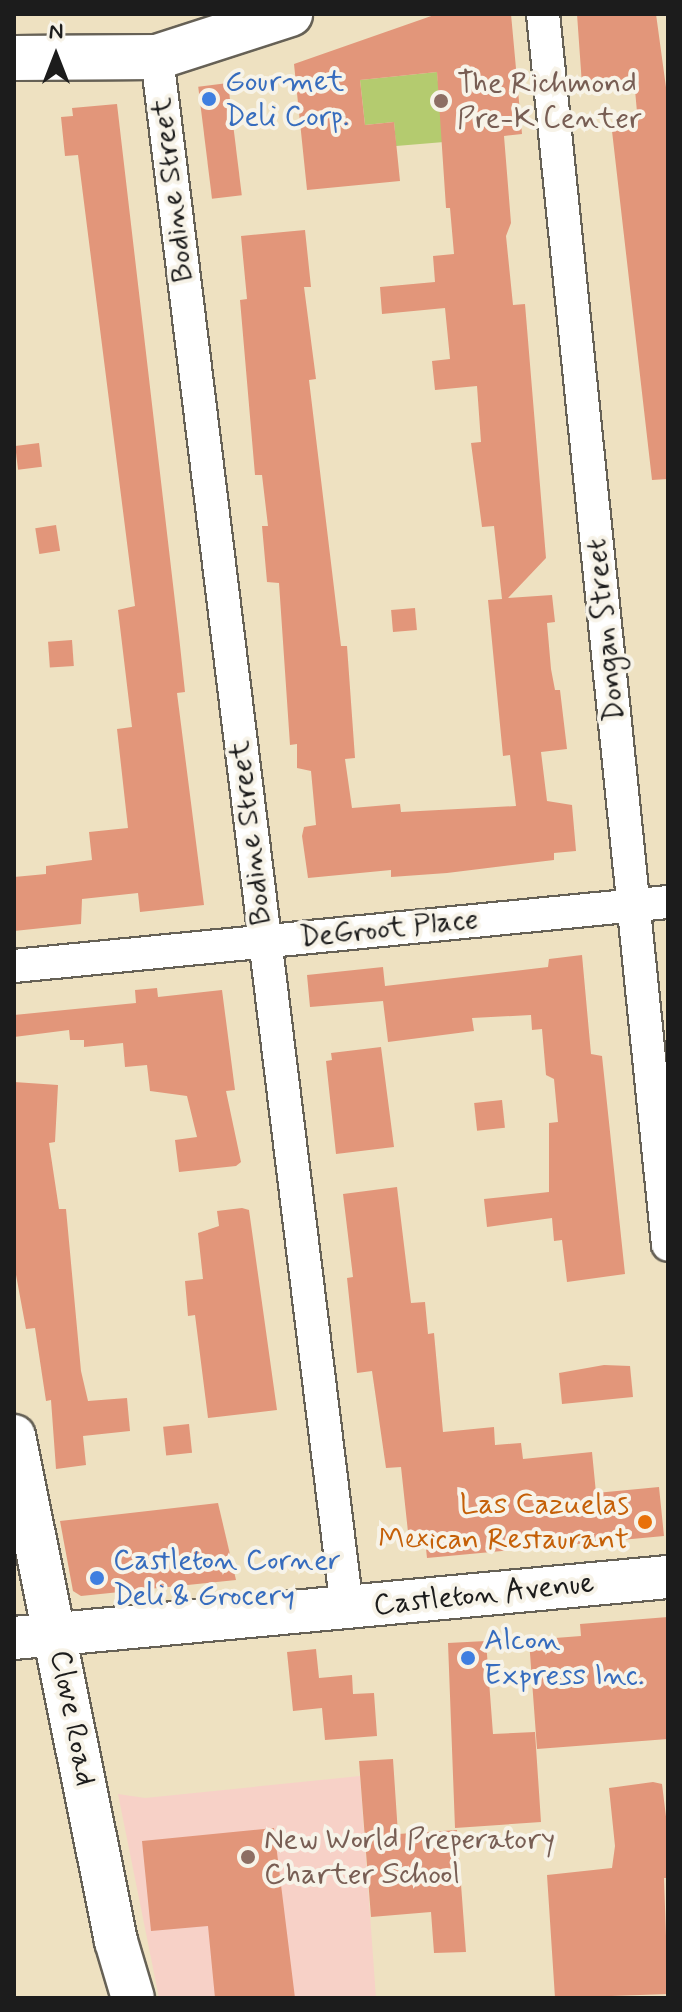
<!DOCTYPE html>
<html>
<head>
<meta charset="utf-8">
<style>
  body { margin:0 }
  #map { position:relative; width:682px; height:2012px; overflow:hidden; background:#eee1c1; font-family:Mynerve,sans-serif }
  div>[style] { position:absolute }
  .built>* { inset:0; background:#f7d1c7 }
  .green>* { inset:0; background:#b4cb6f }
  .building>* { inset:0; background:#e2967a; transform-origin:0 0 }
  .roads { filter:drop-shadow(2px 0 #666156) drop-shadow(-2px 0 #666156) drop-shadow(0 2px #666156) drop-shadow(0 -2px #666156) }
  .minor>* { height:32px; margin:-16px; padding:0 16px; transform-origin:16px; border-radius:16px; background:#fff }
  .tertiary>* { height:42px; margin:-21px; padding:0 21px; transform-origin:21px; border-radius:21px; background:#fff }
  .secondary>* { height:44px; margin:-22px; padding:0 22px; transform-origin:22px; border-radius:22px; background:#fff }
  .dots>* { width:22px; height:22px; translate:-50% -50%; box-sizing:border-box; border:4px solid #f7f3e8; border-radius:50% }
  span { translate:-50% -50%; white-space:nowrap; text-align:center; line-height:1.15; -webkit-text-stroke:8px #f7f3e8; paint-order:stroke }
  .shop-label { font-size:30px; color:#366cbe }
  .left { translate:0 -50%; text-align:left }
  .education-label { font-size:30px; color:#785e54 }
  .street-label { font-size:30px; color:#1c1c1c }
  .food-label { font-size:30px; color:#c56008 }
  .right { translate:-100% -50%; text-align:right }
  .frame { position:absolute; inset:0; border:16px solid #1c1c1c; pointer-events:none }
  .north { position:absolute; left:16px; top:16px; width:80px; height:80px; -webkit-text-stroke:6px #f7f3e8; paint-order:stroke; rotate:0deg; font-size:22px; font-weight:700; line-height:32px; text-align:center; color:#1c1c1c }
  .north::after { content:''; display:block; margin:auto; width:28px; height:36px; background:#1c1c1c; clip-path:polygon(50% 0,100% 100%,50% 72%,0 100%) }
</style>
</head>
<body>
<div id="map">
  <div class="built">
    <i style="clip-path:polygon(360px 1776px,376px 1998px,159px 1998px,118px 1794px,145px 1798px)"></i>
  </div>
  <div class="green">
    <i style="clip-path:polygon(437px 72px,444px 142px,396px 146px,394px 122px,365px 125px,360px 80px)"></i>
  </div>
  <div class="building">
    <i style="clip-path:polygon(437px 14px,511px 14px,522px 134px,504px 136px,511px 223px,506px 236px,513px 305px,525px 304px,546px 558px,508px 598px,552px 595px,555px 622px,547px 623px,551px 669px,555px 690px,560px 690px,567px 749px,541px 752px,547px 801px,572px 805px,576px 851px,554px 853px,554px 860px,447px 873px,391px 877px,391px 870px,308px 878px,302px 836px,304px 827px,316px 825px,311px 771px,297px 768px,297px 744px,290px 745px,279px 583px,267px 582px,262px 526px,268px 526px,262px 475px,255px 475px,240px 300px,247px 299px,241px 236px,305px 230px,311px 287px,304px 287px,316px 379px,309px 380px,341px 646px,347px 646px,355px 758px,345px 759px,352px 808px,400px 804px,401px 812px,516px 806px,510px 755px,503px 756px,488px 600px,502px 599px,494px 526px,482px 527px,471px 443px,481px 442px,477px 386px,435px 390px,432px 361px,450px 359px,445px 308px,382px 314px,380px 287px,435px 282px,433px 256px,454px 254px,450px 208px,446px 208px,437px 72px,360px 80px,365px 125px,394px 122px,400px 181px,307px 190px,294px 64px)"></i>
    <i style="clip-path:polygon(577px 14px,656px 14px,668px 102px,668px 479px,652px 480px,612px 131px,638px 123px,634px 79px,582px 85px)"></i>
    <i style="left:228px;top:83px;width:113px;height:30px;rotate:83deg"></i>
    <i style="clip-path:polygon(117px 104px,179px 636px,185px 692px,177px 693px,204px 905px,140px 912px,138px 893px,82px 899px,81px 924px,14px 931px,14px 877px,46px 874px,46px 866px,92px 860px,89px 832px,128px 828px,117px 729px,132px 727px,118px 610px,135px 606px,78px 155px,65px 156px,61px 117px,73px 116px,72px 108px)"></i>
    <i style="left:39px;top:443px;width:24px;height:24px;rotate:83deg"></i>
    <i style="left:56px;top:525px;width:26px;height:21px;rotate:81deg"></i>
    <i style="left:415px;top:608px;width:22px;height:24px;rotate:85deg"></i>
    <i style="left:72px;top:640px;width:26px;height:24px;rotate:86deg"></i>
    <i style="clip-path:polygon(582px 955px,591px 1054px,602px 1056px,625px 1274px,567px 1282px,562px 1240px,554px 1241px,552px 1218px,487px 1227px,484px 1199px,549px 1192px,549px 1123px,558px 1122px,554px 1079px,546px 1075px,542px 1029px,532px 1030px,531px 1015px,472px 1018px,474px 1031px,388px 1042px,383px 1001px,310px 1007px,307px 975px,383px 967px,385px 986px,548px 967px,549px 959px)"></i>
    <i style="clip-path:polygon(157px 988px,158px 997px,222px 990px,235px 1090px,226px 1091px,241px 1162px,236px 1166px,179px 1172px,175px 1140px,197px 1137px,187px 1096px,150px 1091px,147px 1065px,125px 1067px,123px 1043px,84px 1047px,84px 1040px,70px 1040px,69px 1030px,14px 1037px,14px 1015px,136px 1003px,135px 990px)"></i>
    <i style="clip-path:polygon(381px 1047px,394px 1147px,336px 1154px,326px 1061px,332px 1060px,331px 1053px)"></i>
    <i style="clip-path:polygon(14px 1082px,58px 1085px,55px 1142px,49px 1143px,59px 1209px,66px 1209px,81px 1371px,88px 1401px,127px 1398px,130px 1431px,83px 1436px,86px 1465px,56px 1469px,51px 1400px,46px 1401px,35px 1328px,26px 1329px,14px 1264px)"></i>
    <i style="left:502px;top:1100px;width:28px;height:28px;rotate:84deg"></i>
    <i style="clip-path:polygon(397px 1187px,411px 1303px,425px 1302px,428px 1334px,434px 1333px,443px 1432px,494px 1427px,495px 1445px,521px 1443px,523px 1459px,592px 1452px,596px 1493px,659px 1487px,664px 1536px,427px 1558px,424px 1530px,408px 1532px,401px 1467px,386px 1468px,372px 1371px,357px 1373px,347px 1278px,353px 1277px,343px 1194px)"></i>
    <i style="clip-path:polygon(242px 1208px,249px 1210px,277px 1410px,208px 1418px,195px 1315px,188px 1316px,185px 1281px,203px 1279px,198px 1233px,219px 1226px,217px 1211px)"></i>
    <i style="clip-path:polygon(604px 1365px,630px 1366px,633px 1397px,562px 1404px,559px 1373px)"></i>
    <i style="left:189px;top:1424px;width:29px;height:26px;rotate:84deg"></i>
    <i style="clip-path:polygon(218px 1503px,236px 1580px,81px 1596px,73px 1591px,60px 1521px)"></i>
    <i style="clip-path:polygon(668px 1617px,668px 1739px,537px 1749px,529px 1640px,581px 1636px,580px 1624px)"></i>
    <i style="clip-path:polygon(486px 1641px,493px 1734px,535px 1732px,541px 1822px,455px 1828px,448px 1643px)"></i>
    <i style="clip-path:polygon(316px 1649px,319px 1678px,352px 1675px,353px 1694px,374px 1693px,377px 1736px,325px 1740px,322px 1708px,293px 1711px,287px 1652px)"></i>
    <i style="clip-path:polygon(393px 1759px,398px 1834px,457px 1830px,466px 1952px,434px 1953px,431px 1912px,371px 1917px,359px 1761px)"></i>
    <i style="clip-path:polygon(653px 1782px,662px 1784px,668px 1833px,668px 1878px,664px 1878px,668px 1994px,555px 1998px,547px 1875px,612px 1868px,615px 1846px,609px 1788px)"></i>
    <i style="clip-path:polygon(274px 1828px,295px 1998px,215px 1998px,208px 1926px,151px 1931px,142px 1841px)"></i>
  </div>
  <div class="roads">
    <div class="minor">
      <i style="left:543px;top:14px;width:1237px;rotate:84.2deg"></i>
      <i style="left:157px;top:57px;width:1564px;rotate:83.02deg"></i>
      <i style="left:14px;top:966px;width:657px;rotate:-5.59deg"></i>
    </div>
    <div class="tertiary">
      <i style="left:14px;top:1436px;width:515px;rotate:78.58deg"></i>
      <i style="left:116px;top:1941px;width:59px;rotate:73.4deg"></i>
      <i style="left:14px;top:1638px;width:657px;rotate:-5.33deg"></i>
    </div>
    <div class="secondary">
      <i style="left:14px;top:58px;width:143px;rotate:-0.4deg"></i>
      <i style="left:157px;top:57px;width:140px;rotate:-17.9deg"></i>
    </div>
  </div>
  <div class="dots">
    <i style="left:209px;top:99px;background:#3f7fe0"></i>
    <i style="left:441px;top:101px;background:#8d6e63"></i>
    <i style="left:645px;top:1522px;background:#e8710a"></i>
    <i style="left:97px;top:1578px;background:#3f7fe0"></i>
    <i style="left:468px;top:1658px;background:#3f7fe0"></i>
    <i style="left:248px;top:1857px;background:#8d6e63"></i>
  </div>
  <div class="shop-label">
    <span class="left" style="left:225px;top:99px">Gourmet<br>Deli Corp.</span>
    <span class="left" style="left:113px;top:1578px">Castleton Corner<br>Deli &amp; Grocery</span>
    <span class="left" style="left:484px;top:1658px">Alcon<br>Express Inc.</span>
  </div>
  <div class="education-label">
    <span class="left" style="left:457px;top:101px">The Richmond<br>Pre-K Center</span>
    <span class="left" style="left:264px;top:1857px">New World Preperatory<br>Charter School</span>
  </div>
  <div class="street-label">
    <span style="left:173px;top:190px;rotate:-97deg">Bodine Street</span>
    <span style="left:606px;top:630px;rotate:-96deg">Dongan Street</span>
    <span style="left:251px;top:833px;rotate:-97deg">Bodine Street</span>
    <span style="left:389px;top:929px;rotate:-6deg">DeGroot Place</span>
    <span style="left:484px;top:1595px;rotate:-6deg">Castleton Avenue</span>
    <span style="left:72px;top:1718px;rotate:79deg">Clove Road</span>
  </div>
  <div class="food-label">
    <span class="right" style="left:629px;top:1522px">Las Cazuelas<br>Mexican Restaurant</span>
  </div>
  <div class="frame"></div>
  <div class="north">N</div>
</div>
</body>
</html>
